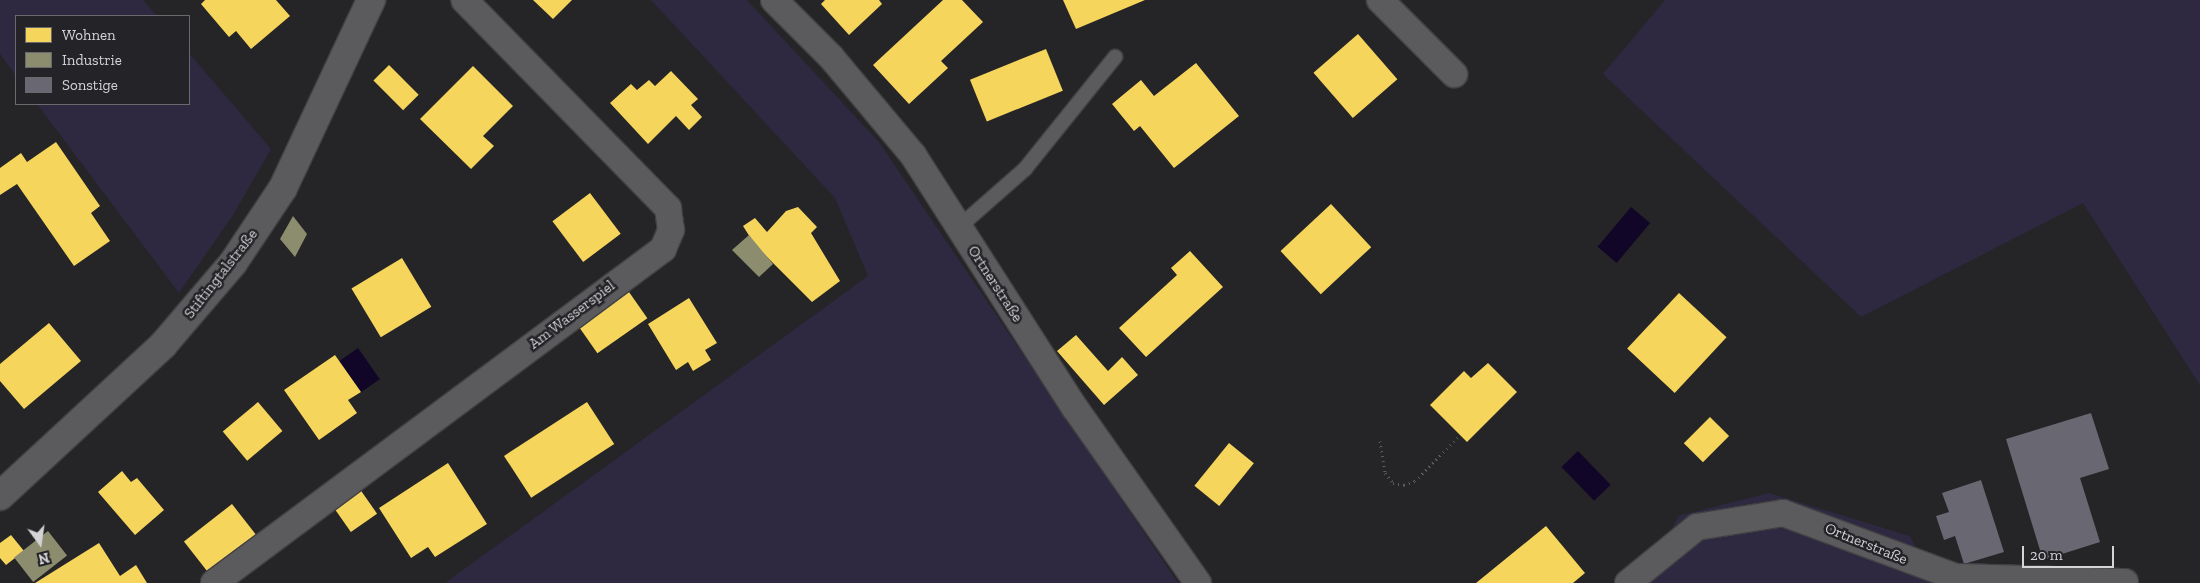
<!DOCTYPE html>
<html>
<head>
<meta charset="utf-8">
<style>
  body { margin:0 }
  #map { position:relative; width:2200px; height:583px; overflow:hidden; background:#252426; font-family:"Zilla Slab",serif }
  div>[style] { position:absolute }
  .green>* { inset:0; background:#2e2841 }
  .water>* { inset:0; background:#120628; transform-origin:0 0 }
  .homes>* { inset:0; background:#f6d55c; transform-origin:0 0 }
  .industry>* { inset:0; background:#8c8c6e; transform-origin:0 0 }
  .building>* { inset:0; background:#696771 }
  .path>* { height:3px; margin-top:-1.5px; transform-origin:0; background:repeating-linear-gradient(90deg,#5d5c5e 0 1px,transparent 0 5px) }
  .roads { filter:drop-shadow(1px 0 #414143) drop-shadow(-1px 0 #414143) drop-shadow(0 1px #414143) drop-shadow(0 -1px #414143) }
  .service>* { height:14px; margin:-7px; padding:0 7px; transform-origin:7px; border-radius:7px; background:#5b5b5d }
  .minor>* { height:26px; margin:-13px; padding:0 13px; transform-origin:13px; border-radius:13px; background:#5b5b5d }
  .tertiary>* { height:28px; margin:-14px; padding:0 14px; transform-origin:14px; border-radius:14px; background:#5b5b5d }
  span { translate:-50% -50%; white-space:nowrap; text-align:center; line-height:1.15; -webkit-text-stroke:5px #242327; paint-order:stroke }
  .street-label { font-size:15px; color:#d4d3d6 }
  .legend { position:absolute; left:15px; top:15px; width:175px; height:90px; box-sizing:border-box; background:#242327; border:1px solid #6a696d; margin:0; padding:6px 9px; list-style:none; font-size:15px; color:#d4d3d6 }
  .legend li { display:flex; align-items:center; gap:10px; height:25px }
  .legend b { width:25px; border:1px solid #6a696d }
  .north { position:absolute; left:15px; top:518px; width:50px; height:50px; -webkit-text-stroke:4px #242327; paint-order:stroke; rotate:166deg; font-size:14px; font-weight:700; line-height:20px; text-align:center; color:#d4d3d6 }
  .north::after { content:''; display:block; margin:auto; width:18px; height:22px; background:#d4d3d6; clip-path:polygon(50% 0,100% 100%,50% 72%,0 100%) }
  .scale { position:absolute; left:2022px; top:546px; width:92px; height:22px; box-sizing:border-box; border:2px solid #d4d3d6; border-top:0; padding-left:6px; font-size:15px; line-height:18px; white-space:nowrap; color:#d4d3d6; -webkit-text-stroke:4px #242327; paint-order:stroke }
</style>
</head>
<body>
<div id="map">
  <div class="green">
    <i style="clip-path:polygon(0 0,143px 0,157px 16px,16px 16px,16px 76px,0 54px)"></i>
    <i style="clip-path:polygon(651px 0,747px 0,879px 142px,1178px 583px,445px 583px,868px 276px,835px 198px)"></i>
    <i style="clip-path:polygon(1665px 0,2200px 0,2200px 385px,2083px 203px,1861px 317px,1603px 74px)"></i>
    <i style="clip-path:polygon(189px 53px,271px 149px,233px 215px,179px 293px,37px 104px,189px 104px)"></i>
    <i style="clip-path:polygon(1769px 493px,1910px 536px,1935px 583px,1644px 583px,1651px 577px,1678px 516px)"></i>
  </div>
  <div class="water">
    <i style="left:1631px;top:207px;width:25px;height:52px;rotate:40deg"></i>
    <i style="left:358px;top:348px;width:38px;height:23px;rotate:55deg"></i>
    <i style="left:1578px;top:451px;width:47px;height:23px;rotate:46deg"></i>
  </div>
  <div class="homes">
    <i style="clip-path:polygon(205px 0,276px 0,290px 16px,251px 49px,236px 31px,229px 37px,201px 4px)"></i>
    <i style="clip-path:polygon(533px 0,572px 0,553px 19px)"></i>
    <i style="clip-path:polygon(825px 0,879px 0,882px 4px,849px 35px,821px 4px)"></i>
    <i style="clip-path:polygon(943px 0,962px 0,983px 22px,941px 61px,948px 68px,909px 104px,873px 65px)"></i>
    <i style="clip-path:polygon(1063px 0,1145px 0,1076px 29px)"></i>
    <i style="left:1358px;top:34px;width:60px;height:59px;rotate:49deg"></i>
    <i style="left:1046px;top:49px;width:45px;height:82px;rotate:68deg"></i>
    <i style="clip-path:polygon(1196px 63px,1239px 116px,1174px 168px,1140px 126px,1134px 131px,1112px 104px,1141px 80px,1154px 96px)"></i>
    <i style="left:389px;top:65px;width:42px;height:22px;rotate:45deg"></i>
    <i style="clip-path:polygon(473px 66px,513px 106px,483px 136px,494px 146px,471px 169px,420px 119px)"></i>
    <i style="clip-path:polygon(671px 71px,698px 99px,691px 105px,702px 117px,689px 130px,676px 116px,648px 144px,610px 103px,631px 84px,637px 90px,649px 80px,655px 86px)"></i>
    <i style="clip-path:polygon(56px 142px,100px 206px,91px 213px,110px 241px,74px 266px,17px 184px,0 195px,0 168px,21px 153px,27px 162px)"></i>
    <i style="left:590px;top:193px;width:51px;height:47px;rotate:53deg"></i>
    <i style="left:1331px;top:204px;width:59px;height:69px;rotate:47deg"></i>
    <i style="clip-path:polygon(798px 207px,817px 227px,811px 233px,840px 281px,812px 302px,755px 245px,743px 226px,755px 218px,767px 232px,786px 211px)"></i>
    <i style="clip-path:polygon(1190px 251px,1223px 287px,1146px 357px,1119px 328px,1177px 275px,1171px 268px)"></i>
    <i style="left:402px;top:258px;width:57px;height:59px;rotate:59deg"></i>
    <i style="left:629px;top:292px;width:32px;height:61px;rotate:55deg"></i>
    <i style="left:1679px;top:293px;width:65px;height:76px;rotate:43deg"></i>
    <i style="clip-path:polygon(689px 298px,717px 343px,705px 350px,711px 360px,693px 371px,688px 362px,676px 370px,648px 324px)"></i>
    <i style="clip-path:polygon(49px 323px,81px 361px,24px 409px,0 381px,0 364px)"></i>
    <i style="clip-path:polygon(1076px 335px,1108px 371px,1122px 357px,1138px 375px,1104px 405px,1057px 351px)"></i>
    <i style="clip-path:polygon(335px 355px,361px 392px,348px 400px,357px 413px,319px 440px,284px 390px)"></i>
    <i style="clip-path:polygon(1488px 363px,1517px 392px,1467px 442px,1430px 405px,1464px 371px,1471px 378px)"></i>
    <i style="left:258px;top:402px;width:38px;height:46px;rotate:50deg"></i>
    <i style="left:587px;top:402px;width:50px;height:99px;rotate:57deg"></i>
    <i style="left:1710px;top:417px;width:27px;height:37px;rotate:45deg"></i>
    <i style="left:1229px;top:443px;width:32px;height:55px;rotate:39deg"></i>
    <i style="clip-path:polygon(448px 463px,487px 524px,435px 557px,428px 547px,411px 558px,379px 508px)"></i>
    <i style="clip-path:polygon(122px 471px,131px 482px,137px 478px,164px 510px,135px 535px,98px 492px)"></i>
    <i style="left:357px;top:485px;width:35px;height:32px;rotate:55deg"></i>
    <i style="left:232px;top:504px;width:41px;height:61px;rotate:52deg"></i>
    <i style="clip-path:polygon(1546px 526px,1585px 573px,1573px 583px,1476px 583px)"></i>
    <i style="clip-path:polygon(11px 535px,24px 551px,6px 565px,0 558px,0 543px)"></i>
    <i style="clip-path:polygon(99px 543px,120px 576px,136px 565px,147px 583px,35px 583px)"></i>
  </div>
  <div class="industry">
    <i style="clip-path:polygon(293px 216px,307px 234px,295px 257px,280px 239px)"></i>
    <i style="clip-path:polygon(749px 235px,773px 264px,759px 277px,732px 250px)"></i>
    <i style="left:48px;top:531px;width:31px;height:43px;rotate:52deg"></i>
  </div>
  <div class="building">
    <i style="clip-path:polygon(2091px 413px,2109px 469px,2080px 478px,2100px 542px,2043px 560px,2006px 439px)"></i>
    <i style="clip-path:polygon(1981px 480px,2004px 552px,1964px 564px,1955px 536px,1944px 540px,1936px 516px,1949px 512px,1942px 493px)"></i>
  </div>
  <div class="path">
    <i style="left:1380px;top:441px;width:32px;rotate:81deg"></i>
    <i style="left:1385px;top:473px;width:13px;rotate:51deg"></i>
    <i style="left:1393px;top:483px;width:11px;rotate:10deg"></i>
    <i style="left:1404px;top:485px;width:12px;rotate:-20deg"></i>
    <i style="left:1415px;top:481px;width:64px;rotate:-45.6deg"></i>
  </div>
  <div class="roads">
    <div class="service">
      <i style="left:959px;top:227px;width:88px;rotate:-41.3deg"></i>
      <i style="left:1025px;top:169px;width:144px;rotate:-51.2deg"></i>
    </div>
    <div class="minor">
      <i style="left:774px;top:0;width:81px;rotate:45deg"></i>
      <i style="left:831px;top:57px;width:128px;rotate:50.1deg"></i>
      <i style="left:913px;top:155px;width:300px;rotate:57.4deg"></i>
      <i style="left:1075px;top:408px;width:214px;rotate:54.9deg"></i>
      <i style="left:1380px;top:0;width:105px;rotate:45deg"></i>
      <i style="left:214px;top:583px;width:560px;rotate:-36.64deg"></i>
      <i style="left:663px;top:249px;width:21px;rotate:-67deg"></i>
      <i style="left:671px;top:230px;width:22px;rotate:-98deg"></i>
      <i style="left:668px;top:208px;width:291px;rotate:-134.4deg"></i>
      <i style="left:1628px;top:583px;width:89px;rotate:-39.1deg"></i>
      <i style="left:1697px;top:527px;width:87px;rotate:-9.2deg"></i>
      <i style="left:1783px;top:513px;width:184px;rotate:20.3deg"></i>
      <i style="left:1956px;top:577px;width:169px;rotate:1.7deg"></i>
    </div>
    <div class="tertiary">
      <i style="left:0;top:496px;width:222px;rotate:-42.8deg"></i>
      <i style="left:163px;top:345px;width:108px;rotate:-49.5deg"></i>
      <i style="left:233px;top:263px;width:90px;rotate:-56.3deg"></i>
      <i style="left:283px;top:188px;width:208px;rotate:-64.9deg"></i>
    </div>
  </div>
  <div class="street-label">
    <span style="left:221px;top:274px;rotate:-52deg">Stiftingtalstraße</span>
    <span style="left:995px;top:284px;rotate:57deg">Ortnerstraße</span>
    <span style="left:572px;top:315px;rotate:-37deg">Am Wasserspiel</span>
    <span style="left:1866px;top:544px;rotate:22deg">Ortnerstraße</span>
  </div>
  <ul class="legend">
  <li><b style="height:14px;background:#f6d55c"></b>Wohnen</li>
  <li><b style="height:14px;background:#8c8c6e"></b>Industrie</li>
  <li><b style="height:14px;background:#696771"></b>Sonstige</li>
  </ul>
  <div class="north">N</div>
  <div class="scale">20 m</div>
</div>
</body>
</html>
